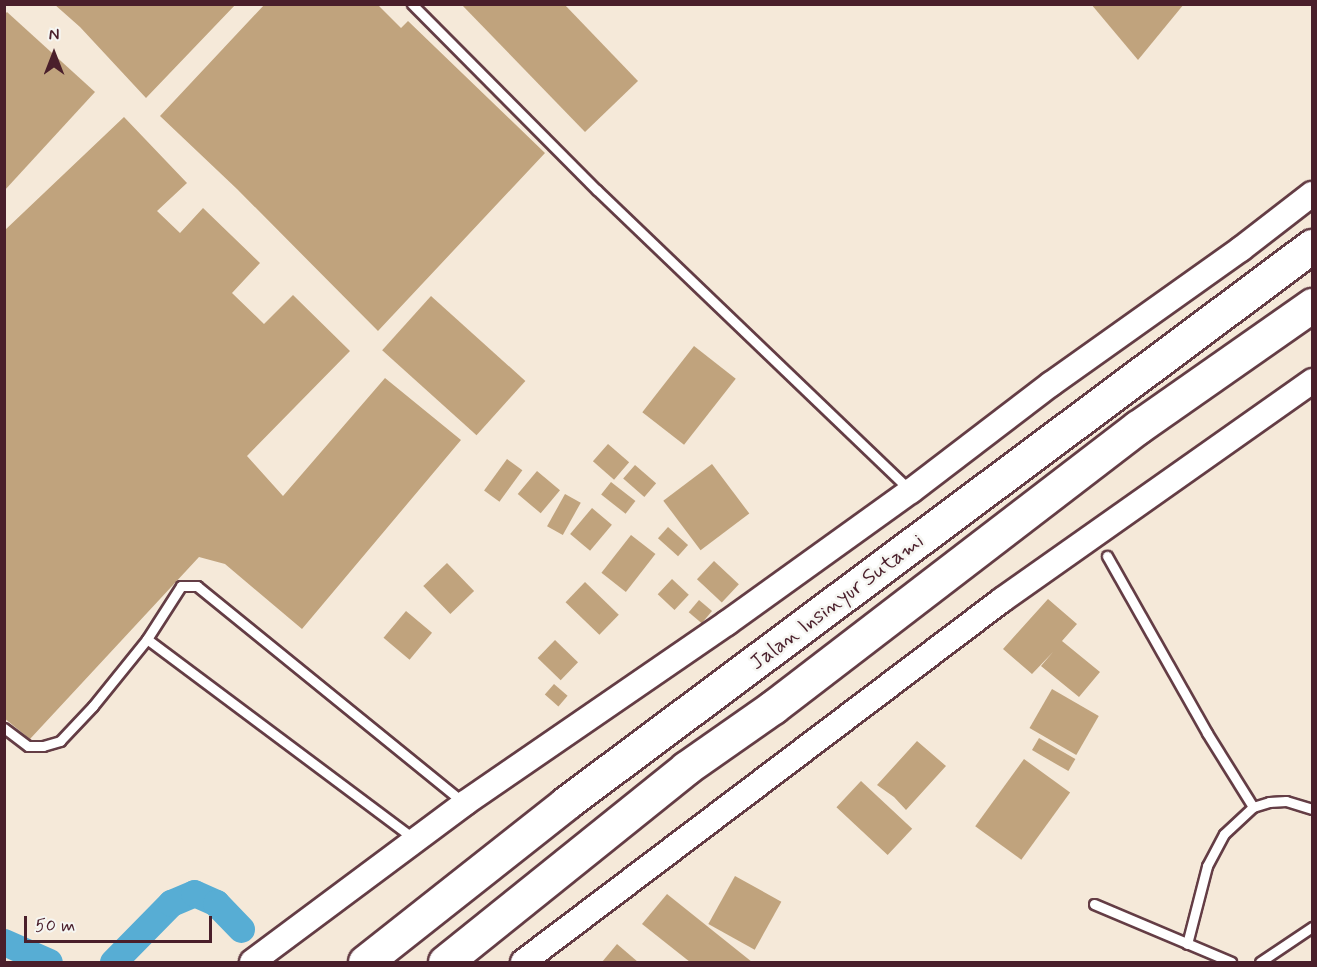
<!DOCTYPE html>
<html>
<head>
<meta charset="utf-8">
<style>
  body { margin:0 }
  #map { position:relative; width:1317px; height:967px; overflow:hidden; background:#f5e9d9; font-family:Mynerve,sans-serif }
  div>[style] { position:absolute }
  .canal>* { height:27px; margin:-13.5px; padding:0 13.5px; transform-origin:13.5px; border-radius:13.5px; background:#57add4 }
  .building>* { inset:0; background:#c0a37d; transform-origin:0 0 }
  .roads { filter:drop-shadow(2px 0 #643d45) drop-shadow(-2px 0 #643d45) drop-shadow(0 2px #643d45) drop-shadow(0 -2px #643d45) }
  .service>* { height:9px; margin:-4.5px; padding:0 4.5px; transform-origin:4.5px; border-radius:4.5px; background:#fff }
  .tertiary>* { height:24px; margin:-12px; padding:0 12px; transform-origin:12px; border-radius:12px; background:#fff }
  .motorway>* { height:33px; margin:-16.5px; padding:0 16.5px; transform-origin:16.5px; border-radius:16.5px; background:#fff }
  span { translate:-50% -50%; white-space:nowrap; text-align:center; line-height:1.15; -webkit-text-stroke:5px #f6f6f2; paint-order:stroke }
  .street-label { font-size:21px; color:#4a1f2b }
  .frame { position:absolute; inset:0; border:6px solid #4a1f2b; pointer-events:none }
  .north { position:absolute; left:24px; top:24px; width:60px; height:60px; -webkit-text-stroke:4px #f6f6f2; paint-order:stroke; rotate:0deg; font-size:16px; font-weight:700; line-height:24px; text-align:center; color:#4a1f2b }
  .north::after { content:''; display:block; margin:auto; width:21px; height:27px; background:#4a1f2b; clip-path:polygon(50% 0,100% 100%,50% 72%,0 100%) }
  .scale { position:absolute; left:24px; top:916px; width:188px; height:27px; box-sizing:border-box; border:3px solid #4a1f2b; border-top:0; padding-left:8px; font-size:18px; line-height:21px; white-space:nowrap; color:#4a1f2b; -webkit-text-stroke:4px #f6f6f2; paint-order:stroke }
</style>
</head>
<body>
<div id="map">
  <div class="canal">
    <i style="left:4px;top:942px;width:49px;rotate:24deg"></i>
    <i style="left:113px;top:962px;width:83px;rotate:-45.5deg"></i>
    <i style="left:171px;top:903px;width:25px;rotate:-23deg"></i>
    <i style="left:194px;top:893px;width:24px;rotate:24deg"></i>
    <i style="left:216px;top:903px;width:36px;rotate:46deg"></i>
  </div>
  <div class="building">
    <i style="clip-path:polygon(54px 4px,236px 4px,146px 98px,80px 27px)"></i>
    <i style="clip-path:polygon(265px 4px,377px 4px,401px 28px,408px 21px,545px 153px,378px 331px,237px 189px,160px 116px)"></i>
    <i style="clip-path:polygon(461px 4px,564px 4px,638px 81px,585px 132px)"></i>
    <i style="clip-path:polygon(1091px 4px,1184px 4px,1138px 60px)"></i>
    <i style="clip-path:polygon(7px 12px,95px 92px,4px 191px,4px 15px)"></i>
    <i style="clip-path:polygon(124px 117px,187px 183px,157px 211px,180px 233px,203px 208px,260px 263px,232px 293px,264px 324px,293px 295px,350px 351px,247px 456px,283px 496px,385px 378px,461px 440px,302px 629px,225px 564px,199px 557px,30px 739px,4px 718px,4px 231px)"></i>
    <i style="left:431px;top:296px;width:127px;height:73px;rotate:42deg"></i>
    <i style="left:694px;top:346px;width:53px;height:84px;rotate:38deg"></i>
    <i style="left:608px;top:444px;width:28px;height:23px;rotate:41deg"></i>
    <i style="left:507px;top:459px;width:19px;height:39px;rotate:36deg"></i>
    <i style="left:712px;top:464px;width:62px;height:61px;rotate:53deg"></i>
    <i style="left:635px;top:465px;width:28px;height:18px;rotate:41deg"></i>
    <i style="left:537px;top:471px;width:30px;height:30px;rotate:40deg"></i>
    <i style="left:611px;top:482px;width:31px;height:16px;rotate:38deg"></i>
    <i style="left:565px;top:494px;width:18px;height:37px;rotate:29deg"></i>
    <i style="left:592px;top:508px;width:26px;height:34px;rotate:40deg"></i>
    <i style="left:668px;top:527px;width:27px;height:15px;rotate:42deg"></i>
    <i style="left:631px;top:535px;width:31px;height:48px;rotate:38deg"></i>
    <i style="left:714px;top:561px;width:34px;height:25px;rotate:43deg"></i>
    <i style="left:447px;top:563px;width:39px;height:33px;rotate:46deg"></i>
    <i style="left:672px;top:579px;width:23px;height:21px;rotate:43deg"></i>
    <i style="left:585px;top:582px;width:47px;height:28px;rotate:44deg"></i>
    <i style="clip-path:polygon(1048px 599px,1077px 624px,1062px 641px,1100px 672px,1079px 697px,1041px 666px,1053px 652px,1032px 674px,1003px 649px)"></i>
    <i style="left:699px;top:600px;width:17px;height:16px;rotate:40deg"></i>
    <i style="left:406px;top:611px;width:34px;height:35px;rotate:40deg"></i>
    <i style="left:555px;top:640px;width:32px;height:25px;rotate:44deg"></i>
    <i style="left:554px;top:684px;width:18px;height:14px;rotate:41deg"></i>
    <i style="left:1052px;top:689px;width:54px;height:45px;rotate:30deg"></i>
    <i style="left:1039px;top:738px;width:42px;height:14px;rotate:30deg"></i>
    <i style="clip-path:polygon(917px 741px,946px 766px,906px 810px,894px 797px,877px 785px)"></i>
    <i style="left:1024px;top:759px;width:57px;height:83px;rotate:36deg"></i>
    <i style="left:861px;top:781px;width:70px;height:36px;rotate:43deg"></i>
    <i style="left:735px;top:876px;width:53px;height:55px;rotate:29deg"></i>
    <i style="clip-path:polygon(667px 894px,752px 962px,690px 962px,642px 924px)"></i>
    <i style="clip-path:polygon(617px 944px,638px 962px,602px 962px)"></i>
  </div>
  <div class="roads">
    <div class="service">
      <i style="left:412px;top:4px;width:262px;rotate:45.2deg"></i>
      <i style="left:597px;top:190px;width:435px;rotate:43.8deg"></i>
      <i style="left:1107px;top:556px;width:203px;rotate:60.5deg"></i>
      <i style="left:1207px;top:733px;width:87px;rotate:58.1deg"></i>
      <i style="left:147px;top:639px;width:334px;rotate:36.8deg"></i>
      <i style="left:4px;top:728px;width:30px;rotate:37deg"></i>
      <i style="left:28px;top:746px;width:15px"></i>
      <i style="left:43px;top:746px;width:18px;rotate:-16deg"></i>
      <i style="left:60px;top:741px;width:48px;rotate:-46.7deg"></i>
      <i style="left:93px;top:706px;width:86px;rotate:-51.1deg"></i>
      <i style="left:147px;top:639px;width:63px;rotate:-57.3deg"></i>
      <i style="left:181px;top:586px;width:16px"></i>
      <i style="left:197px;top:586px;width:343px;rotate:39.1deg"></i>
      <i style="left:1094px;top:904px;width:149px;rotate:22.9deg"></i>
      <i style="left:1187px;top:944px;width:81px;rotate:-75.6deg"></i>
      <i style="left:1207px;top:866px;width:36px;rotate:-62deg"></i>
      <i style="left:1224px;top:834px;width:40px;rotate:-43deg"></i>
      <i style="left:1253px;top:807px;width:17px;rotate:-17deg"></i>
      <i style="left:1269px;top:802px;width:17px;rotate:-3deg"></i>
      <i style="left:1286px;top:801px;width:27px;rotate:17deg"></i>
      <i style="left:1260px;top:962px;width:63px;rotate:-33.9deg"></i>
    </div>
    <div class="tertiary">
      <i style="left:252px;top:962px;width:266px;rotate:-36.7deg"></i>
      <i style="left:465px;top:803px;width:318px;rotate:-34.5deg"></i>
      <i style="left:727px;top:623px;width:226px;rotate:-35.7deg"></i>
      <i style="left:911px;top:491px;width:176px;rotate:-37.4deg"></i>
      <i style="left:1051px;top:384px;width:233px;rotate:-35.4deg"></i>
      <i style="left:1241px;top:249px;width:90px;rotate:-37.8deg"></i>
      <i style="left:523px;top:962px;width:600px;rotate:-37.08deg"></i>
      <i style="left:1002px;top:600px;width:380px;rotate:-35.2deg"></i>
    </div>
    <div class="motorway">
      <i style="left:365px;top:962px;width:256px;rotate:-38.3deg"></i>
      <i style="left:566px;top:803px;width:931px;rotate:-36.75deg"></i>
      <i style="left:445px;top:962px;width:309px;rotate:-38.8deg"></i>
      <i style="left:686px;top:768px;width:106px;rotate:-35deg"></i>
      <i style="left:773px;top:707px;width:460px;rotate:-37.5deg"></i>
      <i style="left:1138px;top:427px;width:213px;rotate:-35deg"></i>
    </div>
  </div>
  <div class="street-label">
    <span style="left:837px;top:602px;rotate:-37deg">Jalan Insinyur Sutami</span>
  </div>
  <div class="frame"></div>
  <div class="north">N</div>
  <div class="scale">50 m</div>
</div>
</body>
</html>
